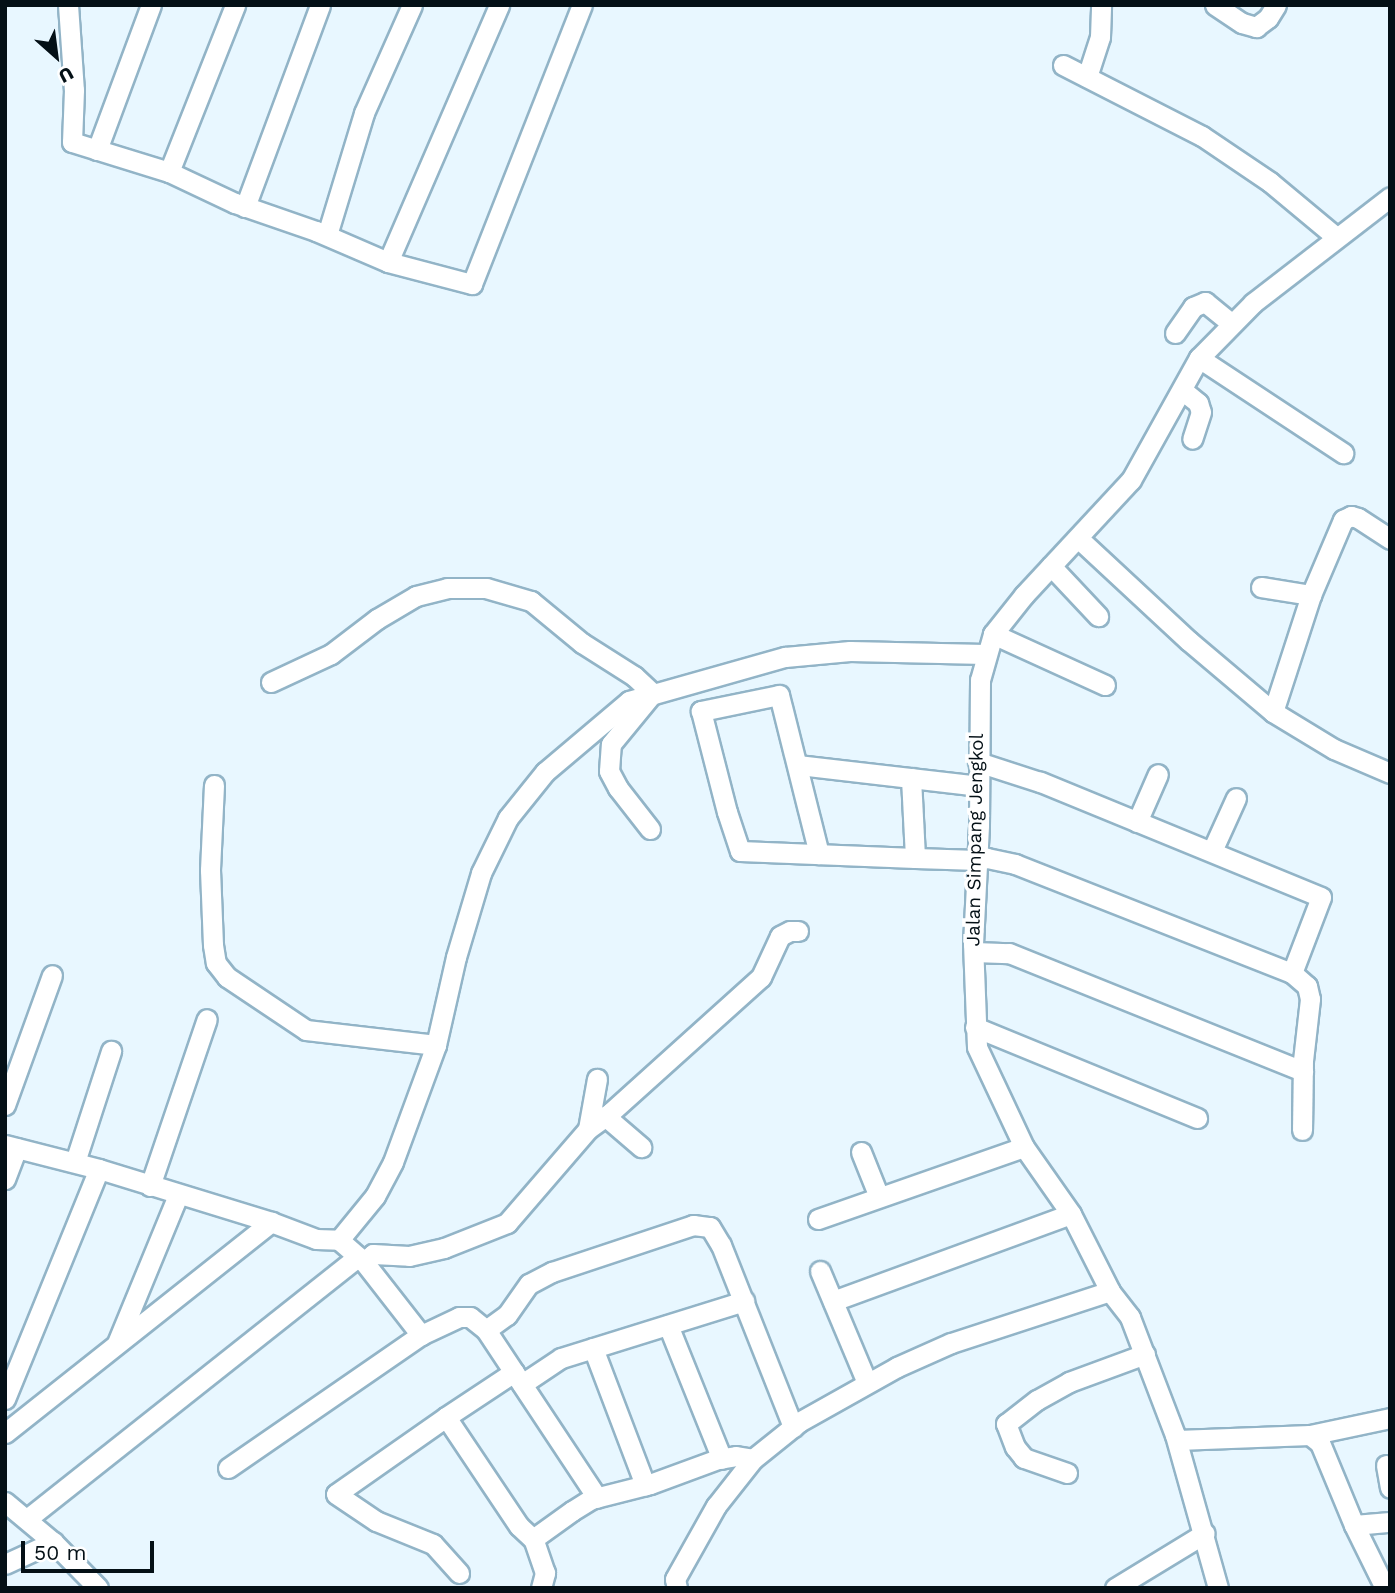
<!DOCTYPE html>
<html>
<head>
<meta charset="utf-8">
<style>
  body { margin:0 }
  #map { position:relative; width:1395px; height:1593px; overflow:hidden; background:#e8f7ff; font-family:"Work Sans",sans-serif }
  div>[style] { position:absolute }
  .roads { filter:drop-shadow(2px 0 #92b4c7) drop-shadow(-2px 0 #92b4c7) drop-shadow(0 2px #92b4c7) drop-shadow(0 -2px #92b4c7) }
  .street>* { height:19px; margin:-9.5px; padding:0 9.5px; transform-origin:9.5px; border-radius:9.5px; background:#fff }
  span { translate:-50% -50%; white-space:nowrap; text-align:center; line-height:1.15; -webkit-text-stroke:7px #fff; paint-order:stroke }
  .street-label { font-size:19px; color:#041016 }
  .frame { position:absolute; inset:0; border:7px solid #041016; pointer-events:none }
  .north { position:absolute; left:21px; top:21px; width:70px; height:70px; -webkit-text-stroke:5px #fff; paint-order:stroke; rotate:152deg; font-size:19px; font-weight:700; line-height:28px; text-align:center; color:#041016 }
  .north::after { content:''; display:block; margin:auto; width:24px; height:32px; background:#041016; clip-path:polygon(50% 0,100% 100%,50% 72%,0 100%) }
  .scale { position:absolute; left:21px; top:1541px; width:133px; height:32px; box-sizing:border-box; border:4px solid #041016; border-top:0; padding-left:9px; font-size:21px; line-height:24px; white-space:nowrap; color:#041016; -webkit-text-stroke:5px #fff; paint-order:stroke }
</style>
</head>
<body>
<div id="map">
  <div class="roads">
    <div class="street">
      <i style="left:68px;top:5px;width:85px;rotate:86deg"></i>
      <i style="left:74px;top:90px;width:52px;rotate:92.2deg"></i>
      <i style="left:72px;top:142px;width:102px;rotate:17.2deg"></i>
      <i style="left:169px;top:172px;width:73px;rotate:25.2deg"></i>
      <i style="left:235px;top:203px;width:86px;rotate:19.1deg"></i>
      <i style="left:316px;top:231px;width:78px;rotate:23.3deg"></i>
      <i style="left:388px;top:262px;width:87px;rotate:14.7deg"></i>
      <i style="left:472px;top:284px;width:300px;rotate:-68.5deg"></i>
      <i style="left:1215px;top:5px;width:32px;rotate:34deg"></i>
      <i style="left:1242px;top:23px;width:15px;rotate:16deg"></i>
      <i style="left:1256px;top:27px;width:15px;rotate:-37deg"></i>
      <i style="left:1268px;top:18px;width:15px;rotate:-58deg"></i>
      <i style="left:1063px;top:65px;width:156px;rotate:27.1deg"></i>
      <i style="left:1202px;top:136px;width:82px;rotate:34.1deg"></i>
      <i style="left:1270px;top:182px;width:86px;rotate:39.8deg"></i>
      <i style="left:1087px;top:77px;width:42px;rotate:-72deg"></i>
      <i style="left:1100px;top:37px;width:32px;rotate:-88deg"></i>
      <i style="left:97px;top:150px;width:155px;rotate:-69.6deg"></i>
      <i style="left:169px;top:172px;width:180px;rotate:-68.4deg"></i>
      <i style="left:245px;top:207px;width:215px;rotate:-69.6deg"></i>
      <i style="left:327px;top:235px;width:127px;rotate:-73.1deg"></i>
      <i style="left:364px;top:113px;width:118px;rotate:-66deg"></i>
      <i style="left:388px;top:262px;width:280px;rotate:-66.6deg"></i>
      <i style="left:1175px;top:333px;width:32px;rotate:-55deg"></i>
      <i style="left:1193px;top:307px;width:13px;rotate:-23deg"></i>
      <i style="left:1205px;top:302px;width:33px;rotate:39deg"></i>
      <i style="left:1199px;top:358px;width:173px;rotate:33.4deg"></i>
      <i style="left:1182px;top:390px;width:21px;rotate:39deg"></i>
      <i style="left:1198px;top:403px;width:9px;rotate:72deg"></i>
      <i style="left:1201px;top:412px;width:28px;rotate:108deg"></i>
      <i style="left:1078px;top:538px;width:151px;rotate:42.9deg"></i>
      <i style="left:1189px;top:641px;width:110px;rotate:40.2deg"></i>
      <i style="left:1273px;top:712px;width:71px;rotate:31.2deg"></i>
      <i style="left:1334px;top:749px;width:61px;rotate:23.2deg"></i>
      <i style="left:1051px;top:566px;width:69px;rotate:46.8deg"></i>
      <i style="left:1261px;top:587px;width:51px;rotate:9.1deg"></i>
      <i style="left:993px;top:634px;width:123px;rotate:24.5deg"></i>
      <i style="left:271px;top:682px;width:66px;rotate:-25deg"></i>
      <i style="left:331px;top:654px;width:58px;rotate:-37.3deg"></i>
      <i style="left:377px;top:619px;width:45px;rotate:-30.5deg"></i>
      <i style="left:416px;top:596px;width:32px;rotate:-14deg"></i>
      <i style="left:447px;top:588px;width:39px"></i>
      <i style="left:486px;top:588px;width:47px;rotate:16.1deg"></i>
      <i style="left:531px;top:601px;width:66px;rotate:39.5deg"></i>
      <i style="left:582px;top:643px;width:62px;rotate:32.4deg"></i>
      <i style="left:634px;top:676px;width:26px;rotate:43deg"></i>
      <i style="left:1273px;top:712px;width:123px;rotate:-72deg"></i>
      <i style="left:1311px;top:595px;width:82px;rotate:-66.9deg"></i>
      <i style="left:1343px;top:520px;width:9px;rotate:-27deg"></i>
      <i style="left:1351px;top:516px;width:7px;rotate:16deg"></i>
      <i style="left:1358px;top:518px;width:38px;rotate:33deg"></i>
      <i style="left:798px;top:765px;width:182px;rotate:6.6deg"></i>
      <i style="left:911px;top:778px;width:80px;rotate:87.1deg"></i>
      <i style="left:214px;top:785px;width:85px;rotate:92.7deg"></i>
      <i style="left:210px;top:870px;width:75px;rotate:87.7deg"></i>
      <i style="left:213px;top:945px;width:18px;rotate:81deg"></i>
      <i style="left:216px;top:963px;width:18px;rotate:52deg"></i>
      <i style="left:227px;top:977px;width:95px;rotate:33.9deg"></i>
      <i style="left:306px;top:1030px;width:131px;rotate:6.6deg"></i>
      <i style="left:1137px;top:822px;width:52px;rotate:-66.4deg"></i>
      <i style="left:650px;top:829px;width:52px;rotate:-128deg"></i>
      <i style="left:618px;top:788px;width:19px;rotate:-118deg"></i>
      <i style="left:609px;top:771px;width:27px;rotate:-86deg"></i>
      <i style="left:611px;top:744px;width:65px;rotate:-50.6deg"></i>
      <i style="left:1212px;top:851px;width:58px;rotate:-65.6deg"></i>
      <i style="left:819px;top:854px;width:164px;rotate:-104.1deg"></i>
      <i style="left:779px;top:695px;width:80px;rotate:168.4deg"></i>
      <i style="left:701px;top:711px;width:104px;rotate:75.6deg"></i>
      <i style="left:727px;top:812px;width:41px;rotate:71.6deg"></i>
      <i style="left:740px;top:851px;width:175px;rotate:2.3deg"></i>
      <i style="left:915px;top:858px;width:63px;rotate:1.8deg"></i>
      <i style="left:978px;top:860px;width:9px;rotate:-13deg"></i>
      <i style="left:987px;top:858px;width:29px;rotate:12deg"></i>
      <i style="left:1015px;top:864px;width:298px;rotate:21.5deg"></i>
      <i style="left:1292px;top:973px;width:81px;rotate:-69.1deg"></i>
      <i style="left:1321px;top:897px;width:304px;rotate:-157.7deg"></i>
      <i style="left:1040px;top:782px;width:65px;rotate:-162.1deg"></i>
      <i style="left:974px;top:952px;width:35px;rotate:2deg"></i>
      <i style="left:1009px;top:953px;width:317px;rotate:21.9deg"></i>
      <i style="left:1292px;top:973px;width:20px;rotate:41deg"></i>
      <i style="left:1307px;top:986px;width:13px;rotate:77deg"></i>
      <i style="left:1310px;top:999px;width:61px;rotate:96.5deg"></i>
      <i style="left:1303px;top:1060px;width:70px;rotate:90.8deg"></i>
      <i style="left:975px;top:1027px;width:240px;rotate:22.3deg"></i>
      <i style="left:5px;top:1105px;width:138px;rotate:-70.1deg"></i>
      <i style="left:605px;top:1116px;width:48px;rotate:40.7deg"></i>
      <i style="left:588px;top:1129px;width:51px;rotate:-79.8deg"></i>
      <i style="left:5px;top:1145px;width:97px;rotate:14.3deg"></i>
      <i style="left:99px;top:1169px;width:180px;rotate:17.1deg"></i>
      <i style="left:271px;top:1222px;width:48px;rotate:20.7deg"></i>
      <i style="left:316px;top:1239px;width:23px;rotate:2deg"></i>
      <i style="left:339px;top:1240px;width:33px;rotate:41deg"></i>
      <i style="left:364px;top:1262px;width:93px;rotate:52deg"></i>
      <i style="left:861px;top:1152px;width:48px;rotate:68.2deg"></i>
      <i style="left:75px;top:1162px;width:117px;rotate:-72deg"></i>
      <i style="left:5px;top:1179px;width:33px;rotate:-69deg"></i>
      <i style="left:150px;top:1186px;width:176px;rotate:-71.2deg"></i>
      <i style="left:818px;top:1219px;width:218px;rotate:-19.3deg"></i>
      <i style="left:339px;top:1240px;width:57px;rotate:-50.7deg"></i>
      <i style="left:375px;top:1196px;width:38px;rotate:-62deg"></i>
      <i style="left:393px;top:1162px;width:125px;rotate:-69.8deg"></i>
      <i style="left:436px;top:1045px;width:90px;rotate:-77.2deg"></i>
      <i style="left:456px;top:957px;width:88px;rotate:-73.4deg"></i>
      <i style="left:481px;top:873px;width:61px;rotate:-63.9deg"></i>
      <i style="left:508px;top:818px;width:59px;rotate:-51.2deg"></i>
      <i style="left:545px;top:772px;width:110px;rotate:-40.2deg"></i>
      <i style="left:629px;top:701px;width:162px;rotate:-15.8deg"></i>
      <i style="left:785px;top:657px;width:65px;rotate:-5.3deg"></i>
      <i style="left:850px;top:651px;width:135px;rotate:1.3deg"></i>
      <i style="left:364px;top:1262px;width:12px;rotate:-42deg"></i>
      <i style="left:373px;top:1254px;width:36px;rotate:3deg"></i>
      <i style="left:409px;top:1256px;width:36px;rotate:-13deg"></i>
      <i style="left:444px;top:1248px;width:68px;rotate:-21.6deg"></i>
      <i style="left:507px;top:1223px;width:124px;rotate:-49.2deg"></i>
      <i style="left:588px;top:1129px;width:29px;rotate:-36deg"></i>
      <i style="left:611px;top:1112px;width:202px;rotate:-42deg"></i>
      <i style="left:761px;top:977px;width:45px;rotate:-65.1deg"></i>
      <i style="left:780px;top:936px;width:11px;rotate:-27deg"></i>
      <i style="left:790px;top:931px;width:8px"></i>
      <i style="left:820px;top:1271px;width:121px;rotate:67.2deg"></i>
      <i style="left:833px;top:1301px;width:253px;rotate:-20.1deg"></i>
      <i style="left:668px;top:1325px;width:144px;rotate:68.1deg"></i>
      <i style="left:486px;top:1330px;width:26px;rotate:-36deg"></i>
      <i style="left:507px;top:1315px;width:38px;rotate:-55deg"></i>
      <i style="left:529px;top:1284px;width:26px;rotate:-28deg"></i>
      <i style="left:552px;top:1272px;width:149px;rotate:-18.4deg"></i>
      <i style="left:693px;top:1225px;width:17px;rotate:7deg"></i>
      <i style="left:710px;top:1227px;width:21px;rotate:59deg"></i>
      <i style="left:721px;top:1245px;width:196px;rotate:68.4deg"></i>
      <i style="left:117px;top:1343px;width:160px;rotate:-67.6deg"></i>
      <i style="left:593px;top:1348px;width:147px;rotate:69.2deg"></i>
      <i style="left:514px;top:1372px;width:82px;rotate:146.5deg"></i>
      <i style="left:446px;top:1417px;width:131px;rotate:56.2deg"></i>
      <i style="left:519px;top:1526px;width:19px;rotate:43deg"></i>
      <i style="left:522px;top:1384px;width:47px;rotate:-33.7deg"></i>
      <i style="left:561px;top:1358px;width:192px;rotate:-17.3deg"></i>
      <i style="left:5px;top:1399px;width:248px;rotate:-67.8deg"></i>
      <i style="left:446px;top:1417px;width:134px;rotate:145deg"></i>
      <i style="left:336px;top:1494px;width:48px;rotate:34deg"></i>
      <i style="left:376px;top:1521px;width:61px;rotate:22deg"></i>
      <i style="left:433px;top:1544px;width:39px;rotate:48deg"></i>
      <i style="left:5px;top:1433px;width:340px;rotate:-38.4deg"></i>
      <i style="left:1310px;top:1435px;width:82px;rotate:-12deg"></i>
      <i style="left:1177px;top:1440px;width:133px;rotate:-2.2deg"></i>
      <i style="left:1310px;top:1435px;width:13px;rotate:39deg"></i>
      <i style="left:1320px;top:1443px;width:89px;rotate:67.5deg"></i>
      <i style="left:1354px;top:1525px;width:70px;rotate:63.8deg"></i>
      <i style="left:1386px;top:1465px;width:23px;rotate:80deg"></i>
      <i style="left:228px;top:1468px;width:234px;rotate:-34.6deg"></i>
      <i style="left:421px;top:1335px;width:42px;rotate:-25.3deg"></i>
      <i style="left:459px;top:1317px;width:11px"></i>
      <i style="left:470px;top:1317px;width:21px;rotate:39deg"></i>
      <i style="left:486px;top:1330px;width:201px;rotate:56.5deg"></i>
      <i style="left:1067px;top:1473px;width:46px;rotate:-160.8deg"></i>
      <i style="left:1024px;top:1458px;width:14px;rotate:-129deg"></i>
      <i style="left:1015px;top:1447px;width:25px;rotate:-111deg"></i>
      <i style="left:1006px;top:1424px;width:39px;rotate:-38deg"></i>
      <i style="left:1037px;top:1400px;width:37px;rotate:-29deg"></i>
      <i style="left:1069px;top:1382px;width:81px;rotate:-20.2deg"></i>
      <i style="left:5px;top:1502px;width:62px;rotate:39.8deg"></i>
      <i style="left:53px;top:1542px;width:64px;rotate:45.6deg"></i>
      <i style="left:27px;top:1519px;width:422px;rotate:-38.4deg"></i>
      <i style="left:1354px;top:1525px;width:36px;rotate:-5deg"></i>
      <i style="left:5px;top:1564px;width:53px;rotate:-24.6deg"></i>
      <i style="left:541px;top:1588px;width:16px;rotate:-75deg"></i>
      <i style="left:545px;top:1573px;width:36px;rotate:-109deg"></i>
      <i style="left:533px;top:1539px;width:48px;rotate:-35.7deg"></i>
      <i style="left:572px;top:1511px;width:22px;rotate:-32deg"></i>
      <i style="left:591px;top:1499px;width:61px;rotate:-14.3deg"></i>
      <i style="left:650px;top:1484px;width:72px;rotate:-20.2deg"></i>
      <i style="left:718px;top:1459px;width:18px;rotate:-9deg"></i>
      <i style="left:736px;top:1456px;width:17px;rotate:10deg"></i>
      <i style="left:677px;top:1588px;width:9px;rotate:-103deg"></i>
      <i style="left:675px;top:1579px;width:84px;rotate:-60.7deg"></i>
      <i style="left:716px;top:1506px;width:60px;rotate:-51.8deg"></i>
      <i style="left:753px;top:1459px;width:59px;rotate:-38.8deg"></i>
      <i style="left:799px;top:1422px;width:112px;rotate:-29.3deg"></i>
      <i style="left:897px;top:1367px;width:59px;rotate:-24deg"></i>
      <i style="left:951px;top:1343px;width:167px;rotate:-18.1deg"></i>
      <i style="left:1115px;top:1588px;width:105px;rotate:-31.4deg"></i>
      <i style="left:1218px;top:1588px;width:159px;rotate:-105.7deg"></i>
      <i style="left:1175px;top:1435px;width:126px;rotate:-110.9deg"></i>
      <i style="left:1130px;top:1317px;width:33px;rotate:-128deg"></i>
      <i style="left:1110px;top:1291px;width:86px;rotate:-116.9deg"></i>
      <i style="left:1071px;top:1214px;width:82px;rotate:-125deg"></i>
      <i style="left:1024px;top:1147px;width:110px;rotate:-115.2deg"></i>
      <i style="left:977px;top:1047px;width:103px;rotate:-92.2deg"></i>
      <i style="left:973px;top:944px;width:119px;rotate:-87.1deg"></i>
      <i style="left:979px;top:825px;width:145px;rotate:-89.6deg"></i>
      <i style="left:980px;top:680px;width:48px;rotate:-74.2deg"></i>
      <i style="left:993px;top:634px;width:50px;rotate:-51.5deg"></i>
      <i style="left:1024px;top:595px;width:157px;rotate:-47.1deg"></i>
      <i style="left:1131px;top:480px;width:140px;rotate:-60.9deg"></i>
      <i style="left:1199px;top:358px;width:77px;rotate:-45.5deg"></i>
      <i style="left:1253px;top:303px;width:173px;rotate:-37.7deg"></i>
    </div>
  </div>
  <div class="street-label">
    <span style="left:975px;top:840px;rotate:-89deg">Jalan Simpang Jengkol</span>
  </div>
  <div class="frame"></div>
  <div class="north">U</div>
  <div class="scale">50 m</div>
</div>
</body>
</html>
